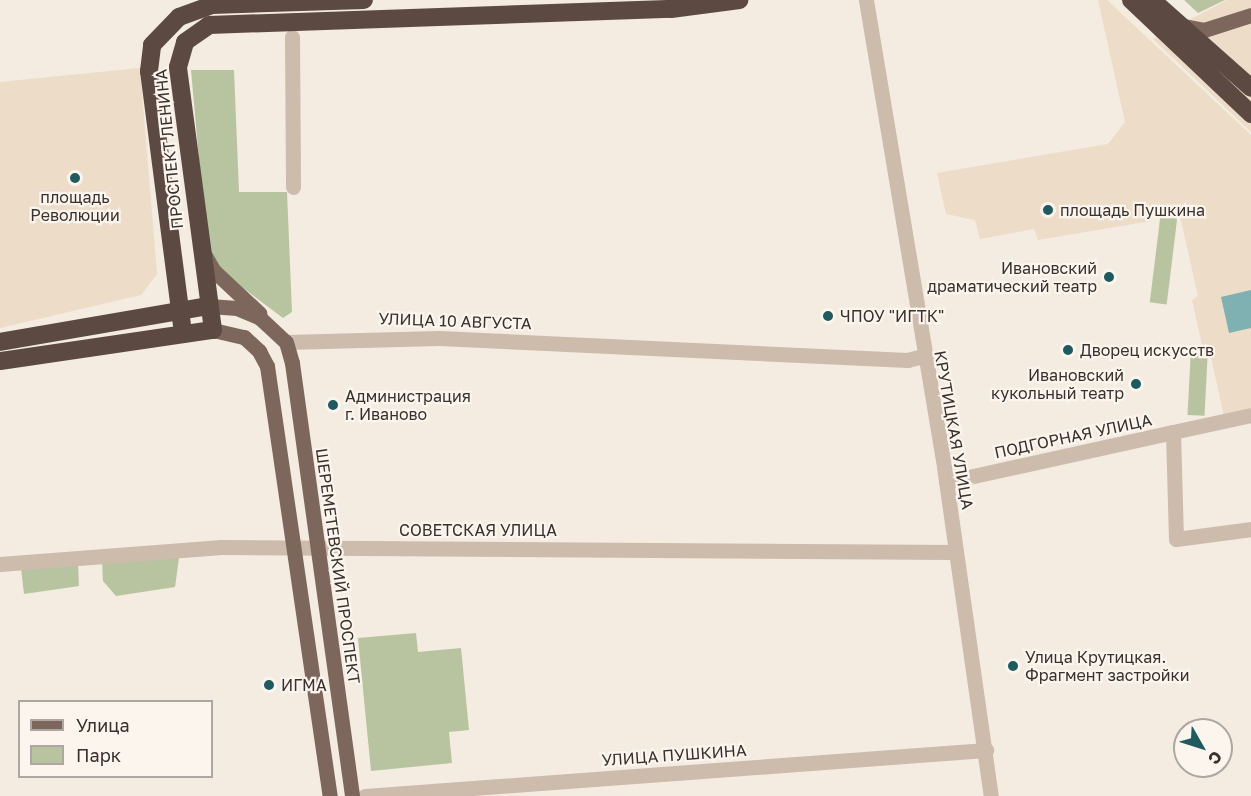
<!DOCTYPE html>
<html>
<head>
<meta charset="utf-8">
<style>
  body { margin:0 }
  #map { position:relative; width:1251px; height:796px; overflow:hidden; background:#f4ebe1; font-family:"Golos Text",sans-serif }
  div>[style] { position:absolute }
  .green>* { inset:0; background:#b8c4a0; transform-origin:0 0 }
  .plaza>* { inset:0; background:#ecdcc8 }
  .water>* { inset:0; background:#7fb0b2 }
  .minor>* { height:15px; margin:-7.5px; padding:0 7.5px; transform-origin:7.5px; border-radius:7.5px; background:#cdbbac }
  .major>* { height:15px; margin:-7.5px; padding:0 7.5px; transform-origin:7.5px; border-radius:7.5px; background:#7d675c }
  .highway>* { height:18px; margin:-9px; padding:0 9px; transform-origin:9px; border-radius:9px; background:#5c4a42 }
  .dots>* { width:16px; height:16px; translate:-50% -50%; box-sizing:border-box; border:3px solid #fbf5ee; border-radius:50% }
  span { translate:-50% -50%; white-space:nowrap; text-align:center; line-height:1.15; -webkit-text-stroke:4.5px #fbf5ee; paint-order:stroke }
  .street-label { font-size:16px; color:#3b302b }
  .poi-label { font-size:16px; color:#3b302b }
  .left { translate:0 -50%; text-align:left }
  .right { translate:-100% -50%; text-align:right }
  .legend { position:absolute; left:18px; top:700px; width:195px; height:78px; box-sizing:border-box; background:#fbf5ee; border:2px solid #aea6a0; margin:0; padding:8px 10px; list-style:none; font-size:18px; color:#3b302b }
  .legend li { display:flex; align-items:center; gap:12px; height:30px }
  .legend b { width:30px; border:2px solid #aea6a0 }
  .north { position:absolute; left:1173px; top:718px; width:60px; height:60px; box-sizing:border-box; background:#fbf5ee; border:2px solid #aea6a0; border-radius:50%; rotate:129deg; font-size:16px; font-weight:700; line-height:24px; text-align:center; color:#3b302b }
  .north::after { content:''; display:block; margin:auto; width:21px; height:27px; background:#1f5a5e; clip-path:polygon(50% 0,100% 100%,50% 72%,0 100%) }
</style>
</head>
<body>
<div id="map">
  <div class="green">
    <i style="clip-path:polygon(1184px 0,1225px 0,1198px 13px)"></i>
    <i style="clip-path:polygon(191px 70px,234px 70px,239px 192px,287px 192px,292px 312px,283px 318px,218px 269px,207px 248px)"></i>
    <i style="left:1161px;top:211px;width:17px;height:92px;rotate:7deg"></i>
    <i style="left:1191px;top:348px;width:17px;height:67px;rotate:3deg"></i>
    <i style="clip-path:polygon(179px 558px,175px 587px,116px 596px,103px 581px,102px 561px)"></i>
    <i style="clip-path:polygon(78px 563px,79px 586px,24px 594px,21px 568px)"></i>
    <i style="clip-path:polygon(416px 633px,418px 652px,461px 648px,469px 730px,449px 732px,452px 763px,371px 771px,358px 638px)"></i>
  </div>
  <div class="plaza">
    <i style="clip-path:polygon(1098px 0,1107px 0,1251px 135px,1251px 415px,1225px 421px,1209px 348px,1202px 345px,1192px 300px,1198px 296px,1179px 211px,1151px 208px,1151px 221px,1038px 240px,1034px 229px,980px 239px,975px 220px,946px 214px,937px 173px,1108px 144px,1125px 122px)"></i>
    <i style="clip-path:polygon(1227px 0,1251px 0,1251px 132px,1153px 39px)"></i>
    <i style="clip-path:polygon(140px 68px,157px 274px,141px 295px,0 328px,0 82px)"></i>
  </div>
  <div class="water">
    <i style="clip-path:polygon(1251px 290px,1251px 328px,1229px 333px,1221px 297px)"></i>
  </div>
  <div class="minor">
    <i style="left:866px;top:0;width:473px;rotate:80.5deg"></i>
    <i style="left:944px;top:467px;width:332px;rotate:81.9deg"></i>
    <i style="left:292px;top:37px;width:150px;rotate:89.6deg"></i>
    <i style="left:286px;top:342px;width:153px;rotate:-1.5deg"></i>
    <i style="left:439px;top:338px;width:469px;rotate:2.7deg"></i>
    <i style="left:907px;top:360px;width:16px;rotate:-14deg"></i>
    <i style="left:1251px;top:415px;width:80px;rotate:167.7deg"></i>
    <i style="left:1173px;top:432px;width:107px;rotate:88.4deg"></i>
    <i style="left:1176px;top:539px;width:76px;rotate:-7.6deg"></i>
    <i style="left:946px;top:482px;width:232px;rotate:-12.4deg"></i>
    <i style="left:0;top:564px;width:222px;rotate:-4.4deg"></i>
    <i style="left:221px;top:547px;width:735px;rotate:0.39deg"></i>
    <i style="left:365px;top:796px;width:623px;rotate:-4.24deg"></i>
  </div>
  <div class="major">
    <i style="left:1179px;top:25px;width:25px;rotate:11deg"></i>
    <i style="left:1204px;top:30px;width:49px;rotate:-17.7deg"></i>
    <i style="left:204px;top:254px;width:20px;rotate:60deg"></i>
    <i style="left:214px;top:271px;width:62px;rotate:43deg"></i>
    <i style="left:209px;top:306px;width:28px;rotate:4deg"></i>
    <i style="left:237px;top:308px;width:25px;rotate:23deg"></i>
    <i style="left:260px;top:318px;width:35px;rotate:43deg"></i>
    <i style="left:286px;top:342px;width:22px;rotate:74deg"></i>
    <i style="left:292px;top:363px;width:437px;rotate:82.1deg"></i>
    <i style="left:213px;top:330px;width:32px;rotate:13deg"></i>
    <i style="left:244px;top:337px;width:21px;rotate:43deg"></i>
    <i style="left:259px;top:351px;width:17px;rotate:62deg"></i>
    <i style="left:267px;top:366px;width:435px;rotate:81.7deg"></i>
  </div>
  <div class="highway">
    <i style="left:1131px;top:0;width:166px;rotate:43.5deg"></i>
    <i style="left:1152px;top:0;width:132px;rotate:41.6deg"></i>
    <i style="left:183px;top:333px;width:264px;rotate:-97.4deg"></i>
    <i style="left:149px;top:71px;width:26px;rotate:-83deg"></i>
    <i style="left:152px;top:45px;width:39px;rotate:-46deg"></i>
    <i style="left:179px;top:17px;width:35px;rotate:-20deg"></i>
    <i style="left:212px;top:5px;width:152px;rotate:-1.9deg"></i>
    <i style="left:0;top:342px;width:212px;rotate:-9.8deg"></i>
    <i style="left:0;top:361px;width:215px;rotate:-8.3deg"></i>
    <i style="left:213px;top:330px;width:265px;rotate:-97.6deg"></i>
    <i style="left:178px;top:67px;width:26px;rotate:-74deg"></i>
    <i style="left:185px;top:42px;width:29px;rotate:-35deg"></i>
    <i style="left:209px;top:25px;width:462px;rotate:-2deg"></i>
    <i style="left:671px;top:9px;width:69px;rotate:-7.5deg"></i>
  </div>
  <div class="dots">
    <i style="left:75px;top:178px;background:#1f5a5e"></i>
    <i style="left:1048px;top:210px;background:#1f5a5e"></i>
    <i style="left:1109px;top:277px;background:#1f5a5e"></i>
    <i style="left:828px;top:316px;background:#1f5a5e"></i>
    <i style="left:1068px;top:350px;background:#1f5a5e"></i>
    <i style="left:1136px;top:384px;background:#1f5a5e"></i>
    <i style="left:333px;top:405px;background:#1f5a5e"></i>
    <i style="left:1013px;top:666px;background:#1f5a5e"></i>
    <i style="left:269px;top:685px;background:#1f5a5e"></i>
  </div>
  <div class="street-label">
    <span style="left:169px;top:149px;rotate:-96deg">ПРОСПЕКТ ЛЕНИНА</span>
    <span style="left:455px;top:321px;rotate:2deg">УЛИЦА 10 АВГУСТА</span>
    <span style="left:954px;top:430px;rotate:80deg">КРУТИЦКАЯ УЛИЦА</span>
    <span style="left:1073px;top:436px;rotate:-12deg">ПОДГОРНАЯ УЛИЦА</span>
    <span style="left:478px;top:530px">СОВЕТСКАЯ УЛИЦА</span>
    <span style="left:338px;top:566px;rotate:82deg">ШЕРЕМЕТЕВСКИЙ ПРОСПЕКТ</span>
    <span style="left:674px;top:755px;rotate:-4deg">УЛИЦА ПУШКИНА</span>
  </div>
  <div class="poi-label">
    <span style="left:75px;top:206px">площадь<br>Революции</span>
    <span class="left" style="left:1060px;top:210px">площадь Пушкина</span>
    <span class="right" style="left:1097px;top:277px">Ивановский<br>драматический театр</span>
    <span class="left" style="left:840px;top:316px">ЧПОУ "ИГТК"</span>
    <span class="left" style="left:1080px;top:350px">Дворец искусств</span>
    <span class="right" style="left:1124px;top:384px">Ивановский<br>кукольный театр</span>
    <span class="left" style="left:345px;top:405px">Администрация<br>г. Иваново</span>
    <span class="left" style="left:1025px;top:666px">Улица Крутицкая.<br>Фрагмент застройки</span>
    <span class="left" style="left:281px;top:685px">ИГМА</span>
  </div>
  <ul class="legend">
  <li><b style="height:8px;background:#7d675c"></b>Улица</li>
  <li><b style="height:16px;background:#b8c4a0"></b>Парк</li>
  </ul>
  <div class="north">С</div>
</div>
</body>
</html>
